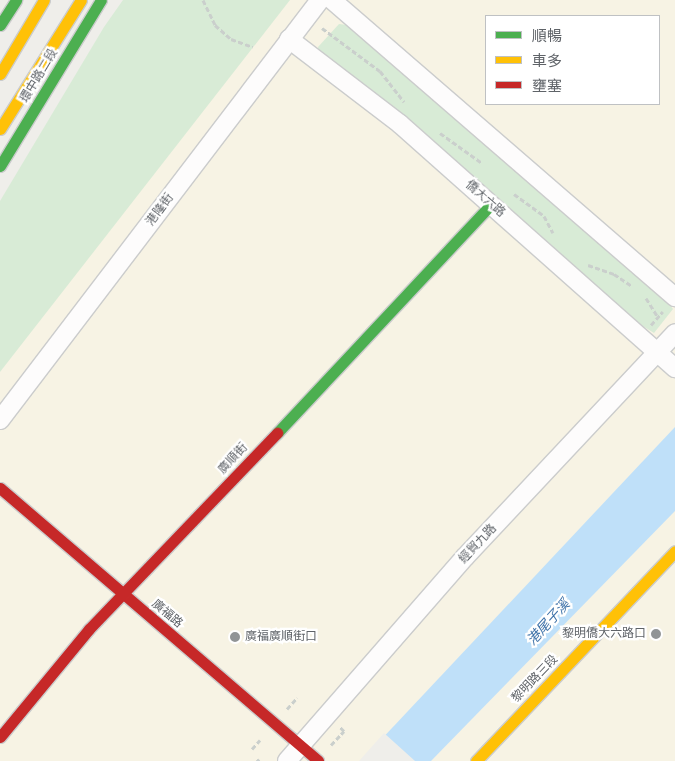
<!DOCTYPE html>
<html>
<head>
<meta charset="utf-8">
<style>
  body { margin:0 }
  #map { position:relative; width:675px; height:761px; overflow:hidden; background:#efeeea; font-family:"Roboto Condensed","Noto Sans TC",sans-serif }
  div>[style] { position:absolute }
  .commercial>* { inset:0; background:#f7f3e4 }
  .green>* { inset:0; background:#d8ebd6 }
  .water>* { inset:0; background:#bfe0f9 }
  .pier>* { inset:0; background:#efeeea }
  .path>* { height:3px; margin-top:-1.5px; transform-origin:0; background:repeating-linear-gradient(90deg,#cacfcc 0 5px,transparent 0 7.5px) }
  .roads { filter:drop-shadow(1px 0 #cbcccc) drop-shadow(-1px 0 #cbcccc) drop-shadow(0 1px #cbcccc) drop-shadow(0 -1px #cbcccc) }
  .street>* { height:18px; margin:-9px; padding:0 9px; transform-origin:9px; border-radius:9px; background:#fdfcfc }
  .fast>* { height:11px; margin:-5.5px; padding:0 5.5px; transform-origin:5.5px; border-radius:5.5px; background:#4caf50 }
  .slow>* { height:11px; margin:-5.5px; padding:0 5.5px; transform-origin:5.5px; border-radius:5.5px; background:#ffc107 }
  .jam>* { height:11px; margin:-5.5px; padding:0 5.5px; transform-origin:5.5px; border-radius:5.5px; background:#c62828 }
  .dots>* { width:14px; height:14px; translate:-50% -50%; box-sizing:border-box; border:2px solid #fff; border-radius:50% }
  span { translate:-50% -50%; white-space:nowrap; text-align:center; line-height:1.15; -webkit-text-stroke:4.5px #fff; paint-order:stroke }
  .street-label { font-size:12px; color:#5f6368 }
  .poi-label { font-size:12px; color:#5f6368 }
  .right { translate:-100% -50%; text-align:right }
  .left { translate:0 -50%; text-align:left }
  .water-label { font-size:14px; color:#4174aa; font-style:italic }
  .legend { position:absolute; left:485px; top:15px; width:175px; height:90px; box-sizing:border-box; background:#fff; border:1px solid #bfc1c3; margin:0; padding:6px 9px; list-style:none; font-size:15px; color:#5f6368 }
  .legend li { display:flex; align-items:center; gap:10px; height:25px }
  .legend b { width:25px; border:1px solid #bfc1c3 }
</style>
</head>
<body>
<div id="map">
  <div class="commercial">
    <i style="clip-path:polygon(evenodd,158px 0,675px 0,675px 761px,0 761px,0 252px,158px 0,486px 16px,659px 16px,659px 104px,486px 104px,486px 16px)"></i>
  </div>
  <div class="green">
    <i style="clip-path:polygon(123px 0,290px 0,0 372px,0 201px,104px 27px)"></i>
    <i style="clip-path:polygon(339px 24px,347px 25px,659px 292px,673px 309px,654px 333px,633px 320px,319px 54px,318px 47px)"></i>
  </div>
  <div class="water">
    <i style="clip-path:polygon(675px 427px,675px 511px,431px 761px,361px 761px)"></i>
  </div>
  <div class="pier">
    <i style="clip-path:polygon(384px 733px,415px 761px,359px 761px)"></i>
  </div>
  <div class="path">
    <i style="left:203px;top:0;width:28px;rotate:64deg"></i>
    <i style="left:215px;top:25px;width:21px;rotate:41deg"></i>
    <i style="left:231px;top:39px;width:23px;rotate:20deg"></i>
    <i style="left:322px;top:28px;width:72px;rotate:36.6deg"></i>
    <i style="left:380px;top:71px;width:39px;rotate:52deg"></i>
    <i style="left:440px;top:133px;width:52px;rotate:35.5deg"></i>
    <i style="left:514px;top:194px;width:37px;rotate:36deg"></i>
    <i style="left:544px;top:216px;width:19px;rotate:62deg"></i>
    <i style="left:588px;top:265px;width:28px;rotate:19deg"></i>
    <i style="left:614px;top:274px;width:22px;rotate:34deg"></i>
    <i style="left:646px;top:298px;width:22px;rotate:58deg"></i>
    <i style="left:651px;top:325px;width:18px;rotate:-49deg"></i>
    <i style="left:287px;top:709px;width:15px;rotate:-48deg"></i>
    <i style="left:331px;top:745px;width:19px;rotate:-47deg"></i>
    <i style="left:344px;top:731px;width:7px;rotate:-135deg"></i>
    <i style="left:252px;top:749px;width:12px;rotate:-48deg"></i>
    <i style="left:257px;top:759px;width:3px;rotate:45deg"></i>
  </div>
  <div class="roads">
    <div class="street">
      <i style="left:332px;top:0;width:454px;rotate:40.9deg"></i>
      <i style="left:289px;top:39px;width:140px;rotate:37.4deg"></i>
      <i style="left:400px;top:124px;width:368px;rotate:41.6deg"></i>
      <i style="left:0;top:420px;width:528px;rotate:-52.7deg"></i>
      <i style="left:287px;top:761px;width:271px;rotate:-48.9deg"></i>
      <i style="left:465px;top:557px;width:307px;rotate:-46.8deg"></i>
    </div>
    <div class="fast">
      <i style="left:0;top:25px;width:30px;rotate:-57deg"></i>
      <i style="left:0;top:166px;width:194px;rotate:-58.7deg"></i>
      <i style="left:277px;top:433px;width:313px;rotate:-46.9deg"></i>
    </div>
    <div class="slow">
      <i style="left:0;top:74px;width:86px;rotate:-59.3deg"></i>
      <i style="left:0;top:129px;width:152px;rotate:-57.9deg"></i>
      <i style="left:476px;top:761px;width:289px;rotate:-46.5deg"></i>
    </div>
    <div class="jam">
      <i style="left:0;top:488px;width:419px;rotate:40.6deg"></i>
      <i style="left:0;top:737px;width:140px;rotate:-50.5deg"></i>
      <i style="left:89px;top:629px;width:272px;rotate:-46.2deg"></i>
    </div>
  </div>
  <div class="dots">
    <i style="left:656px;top:634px;background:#919496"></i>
    <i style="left:235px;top:637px;background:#919496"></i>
  </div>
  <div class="street-label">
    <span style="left:39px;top:76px;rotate:-59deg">環中路二段</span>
    <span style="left:485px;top:199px;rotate:41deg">僑大六路</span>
    <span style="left:160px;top:210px;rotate:-53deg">港隆街</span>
    <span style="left:233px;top:459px;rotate:-47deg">廣順街</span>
    <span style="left:478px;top:544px;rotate:-47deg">經貿九路</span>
    <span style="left:167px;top:614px;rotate:40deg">廣福路</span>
    <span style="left:535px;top:679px;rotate:-46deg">黎明路三段</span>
  </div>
  <div class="poi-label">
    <span class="right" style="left:646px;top:634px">黎明僑大六路口</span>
    <span class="left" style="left:245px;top:637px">廣福廣順街口</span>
  </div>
  <div class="water-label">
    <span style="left:548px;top:622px;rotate:-48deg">港尾子溪</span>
  </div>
  <ul class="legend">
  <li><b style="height:6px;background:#4caf50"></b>順暢</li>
  <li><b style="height:6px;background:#ffc107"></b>車多</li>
  <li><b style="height:6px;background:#c62828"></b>壅塞</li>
  </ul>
</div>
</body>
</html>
